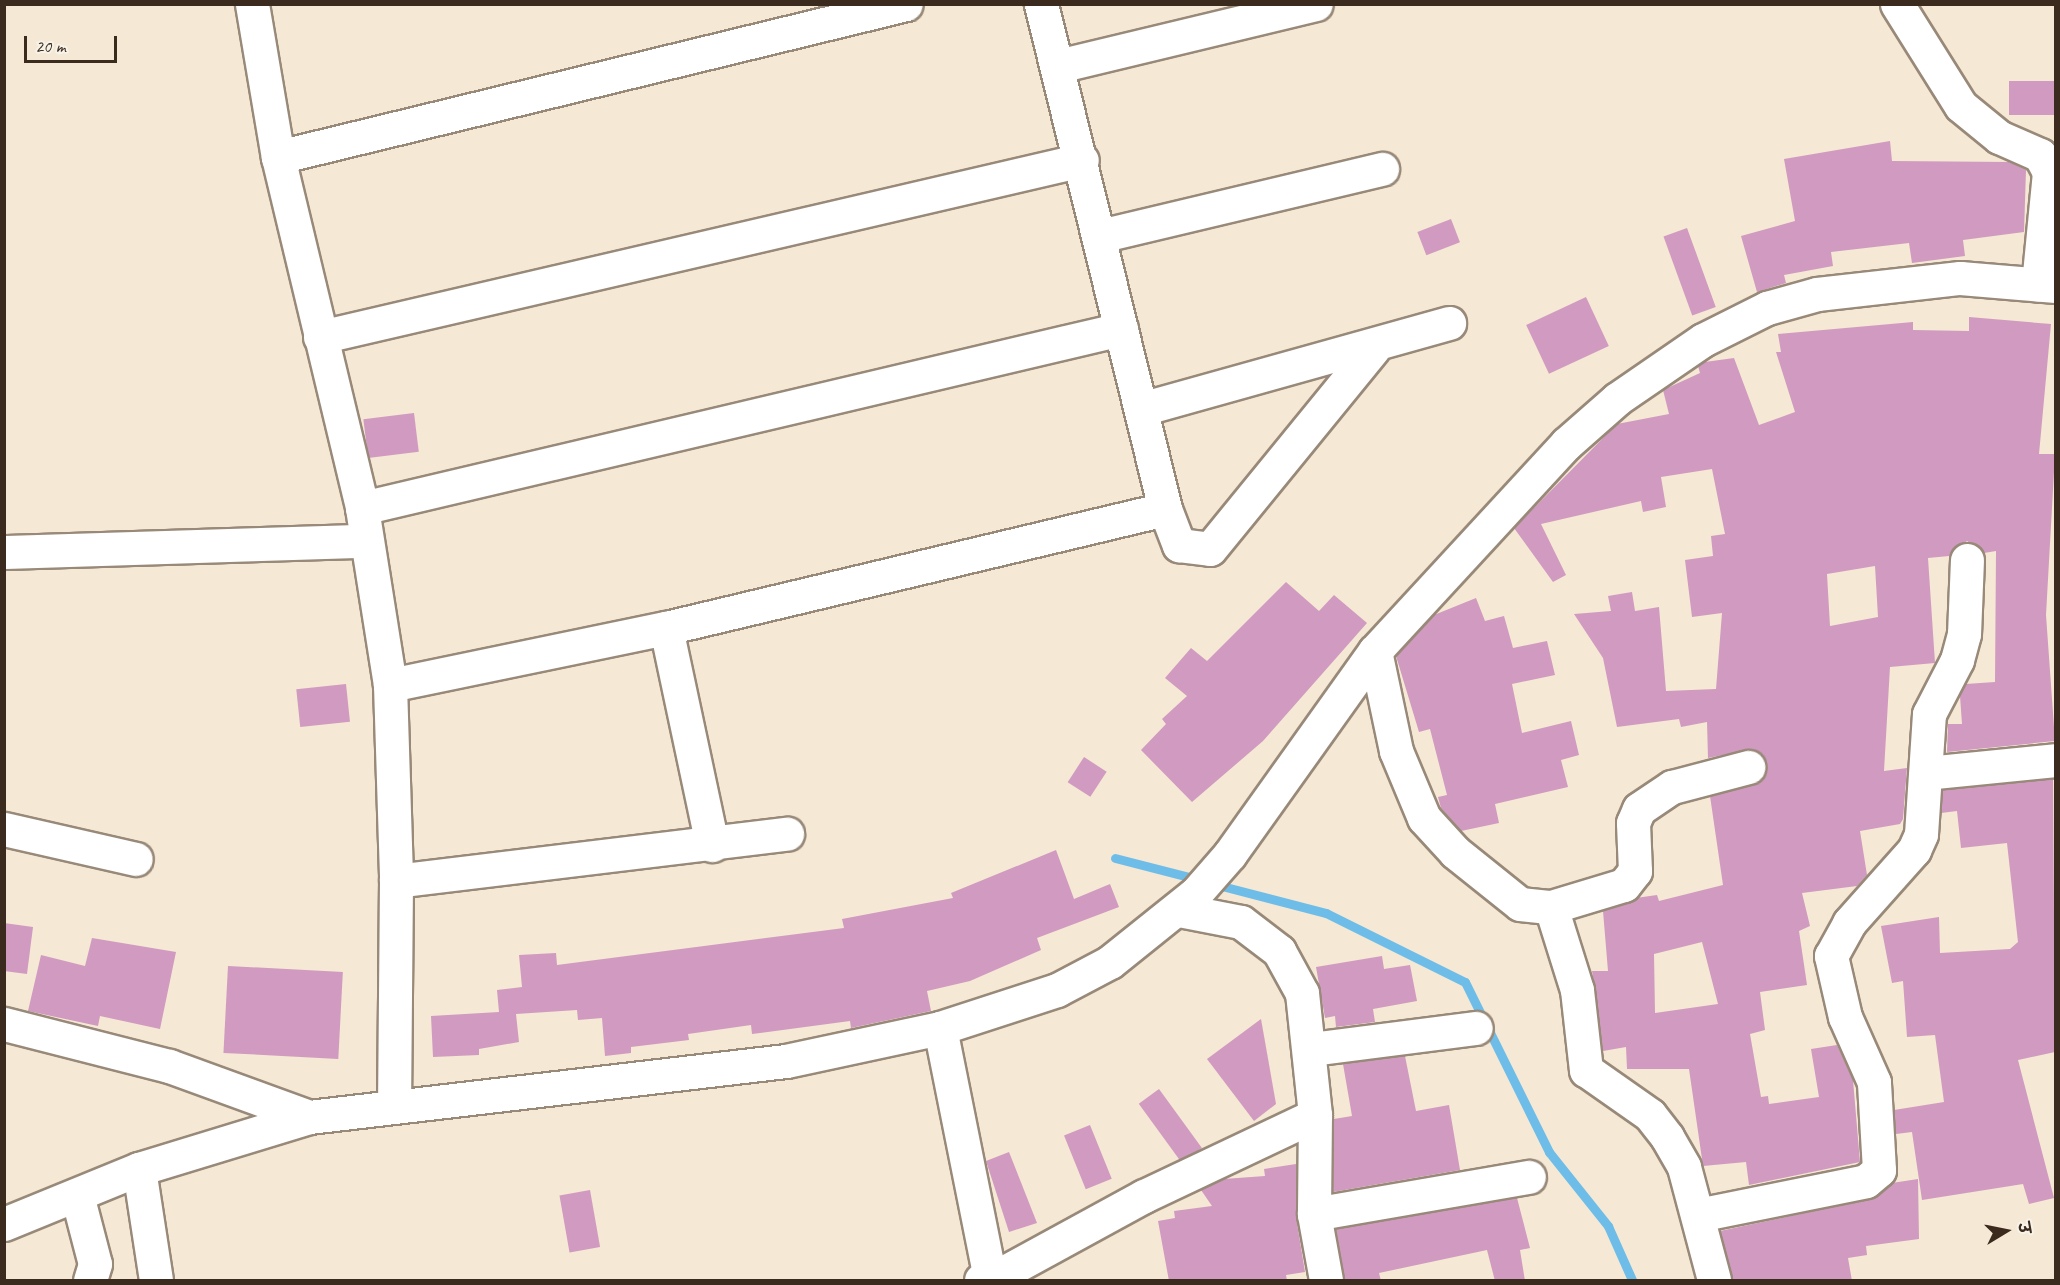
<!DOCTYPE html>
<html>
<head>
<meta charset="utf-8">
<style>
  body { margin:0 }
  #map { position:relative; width:2060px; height:1285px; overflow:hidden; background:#f5e8d4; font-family:Caveat,"Playpen Sans Deva",sans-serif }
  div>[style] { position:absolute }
  .stream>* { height:9px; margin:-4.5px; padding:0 4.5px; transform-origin:4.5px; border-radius:4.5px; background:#6ebde9 }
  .building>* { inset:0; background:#d19ac0; transform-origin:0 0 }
  .roads { filter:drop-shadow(2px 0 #988979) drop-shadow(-2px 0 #988979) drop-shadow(0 2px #988979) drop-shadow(0 -2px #988979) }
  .street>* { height:33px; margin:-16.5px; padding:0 16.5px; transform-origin:16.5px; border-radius:16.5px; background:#fff }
  .secondary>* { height:33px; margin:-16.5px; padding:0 16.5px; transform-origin:16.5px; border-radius:16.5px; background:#fff }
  span { translate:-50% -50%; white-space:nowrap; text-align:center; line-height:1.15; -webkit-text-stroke:4.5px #f7f3e8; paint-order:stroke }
  .frame { position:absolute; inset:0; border:6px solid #3b2a1e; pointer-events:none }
  .north { position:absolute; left:1976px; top:1201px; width:60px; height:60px; -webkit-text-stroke:4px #f7f3e8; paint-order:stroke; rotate:80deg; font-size:16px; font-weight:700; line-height:24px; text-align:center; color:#3b2a1e }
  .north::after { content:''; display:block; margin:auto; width:21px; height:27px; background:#3b2a1e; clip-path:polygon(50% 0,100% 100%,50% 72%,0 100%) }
  .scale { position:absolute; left:24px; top:36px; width:93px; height:27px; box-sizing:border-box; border:3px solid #3b2a1e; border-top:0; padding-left:8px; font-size:18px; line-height:21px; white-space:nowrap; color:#3b2a1e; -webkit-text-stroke:4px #f7f3e8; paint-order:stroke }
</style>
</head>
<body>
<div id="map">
  <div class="stream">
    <i style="left:1115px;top:858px;width:85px;rotate:14.4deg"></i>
    <i style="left:1214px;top:884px;width:116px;rotate:14.5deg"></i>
    <i style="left:1326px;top:913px;width:155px;rotate:26.4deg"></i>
    <i style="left:1465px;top:982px;width:190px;rotate:63.7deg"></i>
    <i style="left:1549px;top:1152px;width:95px;rotate:51.4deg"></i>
    <i style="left:1608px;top:1226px;width:59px;rotate:66deg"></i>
  </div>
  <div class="building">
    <i style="left:2055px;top:81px;width:34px;height:46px;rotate:90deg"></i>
    <i style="clip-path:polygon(1890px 141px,1892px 161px,2009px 162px,2026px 170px,2024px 232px,1963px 240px,1965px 256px,1912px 263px,1909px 243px,1831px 252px,1833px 266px,1784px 275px,1786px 283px,1757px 292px,1741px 236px,1795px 221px,1784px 159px)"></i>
    <i style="left:1451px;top:219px;width:25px;height:36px;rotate:69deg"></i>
    <i style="left:1687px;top:228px;width:84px;height:25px;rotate:70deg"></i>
    <i style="left:1586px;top:297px;width:54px;height:66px;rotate:65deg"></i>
    <i style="clip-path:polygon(evenodd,1969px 317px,2051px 324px,2039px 454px,2055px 454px,2046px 615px,2055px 741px,1947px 752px,1948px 724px,1962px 724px,1960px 696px,1966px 684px,1995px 682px,1996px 551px,1984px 553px,1967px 541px,1949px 556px,1928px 558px,1935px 663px,1890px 667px,1884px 771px,1907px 768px,1903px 819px,1900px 824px,1860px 831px,1867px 875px,1857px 886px,1802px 893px,1810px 926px,1799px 931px,1807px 985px,1760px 992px,1765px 1030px,1750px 1034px,1761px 1097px,1768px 1096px,1769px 1104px,1819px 1097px,1811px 1049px,1837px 1045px,1853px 1080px,1860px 1162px,1749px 1185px,1746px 1162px,1703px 1166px,1689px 1069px,1627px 1069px,1626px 1047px,1603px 1051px,1593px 977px,1592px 971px,1608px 971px,1603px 911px,1636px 898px,1657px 895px,1659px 901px,1723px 885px,1710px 796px,1753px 785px,1766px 771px,1762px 754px,1752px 749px,1708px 758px,1707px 722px,1681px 727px,1679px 719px,1617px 727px,1603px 658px,1574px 614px,1611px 611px,1608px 596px,1632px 592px,1635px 611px,1659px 607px,1666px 691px,1716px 689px,1722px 613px,1692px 617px,1685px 560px,1713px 556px,1711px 536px,1725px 534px,1712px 469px,1661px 477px,1666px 507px,1643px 512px,1641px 501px,1541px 524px,1566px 575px,1553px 582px,1514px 528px,1617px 424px,1669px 414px,1663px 390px,1700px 373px,1698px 366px,1705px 362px,1734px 358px,1759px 425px,1795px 412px,1776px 352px,1781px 352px,1778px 334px,1913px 322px,1913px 330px,1969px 331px,1969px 317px,1875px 566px,1878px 617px,1830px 626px,1827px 574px,1875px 566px,1969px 317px,1702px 942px,1718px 1004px,1655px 1013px,1654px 954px,1702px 942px)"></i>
    <i style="left:414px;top:413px;width:39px;height:51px;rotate:83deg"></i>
    <i style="clip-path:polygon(1286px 582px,1319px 611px,1334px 595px,1367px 623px,1263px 741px,1192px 802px,1141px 750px,1166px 724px,1162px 719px,1187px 696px,1165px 678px,1191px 648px,1207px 661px)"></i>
    <i style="clip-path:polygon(1476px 598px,1485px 621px,1504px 616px,1513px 648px,1547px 641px,1555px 675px,1512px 684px,1522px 733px,1571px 721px,1579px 755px,1561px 760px,1568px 787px,1495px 804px,1499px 823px,1461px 831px,1441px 808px,1438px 797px,1447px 795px,1430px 729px,1419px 732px,1396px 656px,1434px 615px)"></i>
    <i style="left:346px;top:684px;width:38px;height:50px;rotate:84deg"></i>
    <i style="left:1084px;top:757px;width:27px;height:30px;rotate:33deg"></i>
    <i style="clip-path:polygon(2053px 779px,2055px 1052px,2018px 1060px,2054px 1198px,2029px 1204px,2023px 1184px,1922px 1200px,1912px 1132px,1896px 1134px,1894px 1110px,1944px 1102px,1935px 1035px,1907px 1037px,1903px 981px,1892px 983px,1881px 926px,1939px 917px,1940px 953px,2010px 949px,2018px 942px,2007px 843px,1961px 848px,1957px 811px,1941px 813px,1943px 790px)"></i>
    <i style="clip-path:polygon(1056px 850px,1074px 899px,1110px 884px,1119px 907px,1037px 938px,1041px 950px,970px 981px,927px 991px,931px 1011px,851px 1028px,850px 1021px,752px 1034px,751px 1025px,688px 1034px,689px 1040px,631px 1047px,631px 1053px,605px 1056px,602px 1018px,578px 1020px,577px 1010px,516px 1014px,519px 1042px,479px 1049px,479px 1055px,433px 1057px,431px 1016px,499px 1012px,497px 990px,522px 987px,519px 955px,556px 953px,557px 965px,844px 928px,842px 919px,953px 898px,951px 893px)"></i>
    <i style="clip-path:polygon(4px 923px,33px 927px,27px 974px,4px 971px)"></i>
    <i style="clip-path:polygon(92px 938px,176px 952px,160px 1029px,100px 1016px,98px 1026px,28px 1011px,41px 955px,85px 966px)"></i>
    <i style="clip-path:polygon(1382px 956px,1384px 969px,1410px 965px,1417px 1001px,1373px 1009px,1375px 1022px,1336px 1027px,1335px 1016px,1325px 1018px,1316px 967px)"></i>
    <i style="left:228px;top:966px;width:115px;height:87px;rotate:3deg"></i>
    <i style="clip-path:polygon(1261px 1019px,1276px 1104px,1254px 1121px,1207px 1059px)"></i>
    <i style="clip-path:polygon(1405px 1056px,1416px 1111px,1449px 1105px,1460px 1170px,1333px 1192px,1334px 1119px,1352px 1116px,1343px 1064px)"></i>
    <i style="left:1159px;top:1089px;width:73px;height:25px;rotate:54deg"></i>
    <i style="left:1090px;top:1125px;width:58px;height:28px;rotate:68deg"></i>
    <i style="clip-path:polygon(1009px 1152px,1037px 1223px,1009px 1232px,986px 1161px)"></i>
    <i style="clip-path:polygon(1296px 1164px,1296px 1217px,1305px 1272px,1286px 1275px,1287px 1281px,1169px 1281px,1158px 1221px,1175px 1218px,1174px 1211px,1212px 1206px,1201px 1190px,1224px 1179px,1265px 1176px,1264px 1169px)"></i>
    <i style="clip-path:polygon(1918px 1179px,1919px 1239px,1866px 1246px,1867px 1255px,1848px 1258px,1852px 1281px,1732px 1281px,1720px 1231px,1870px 1199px,1892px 1183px)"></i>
    <i style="left:590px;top:1190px;width:58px;height:31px;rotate:80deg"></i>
    <i style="clip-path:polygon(1517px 1198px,1530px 1248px,1520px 1250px,1525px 1281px,1495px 1281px,1487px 1250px,1379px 1273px,1381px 1281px,1345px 1281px,1336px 1229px)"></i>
  </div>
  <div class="roads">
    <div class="street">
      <i style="left:252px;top:4px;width:155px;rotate:80.4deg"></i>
      <i style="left:278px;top:157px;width:361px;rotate:76.5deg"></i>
      <i style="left:362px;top:508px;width:179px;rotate:81deg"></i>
      <i style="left:390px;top:685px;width:196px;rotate:88.2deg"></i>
      <i style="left:396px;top:881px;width:222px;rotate:90.5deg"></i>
      <i style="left:1041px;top:4px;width:520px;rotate:76.2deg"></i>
      <i style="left:1165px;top:509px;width:39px;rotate:69deg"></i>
      <i style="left:1179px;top:545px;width:31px;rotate:7deg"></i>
      <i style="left:1210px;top:549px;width:259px;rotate:-50.8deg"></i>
      <i style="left:1897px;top:4px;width:120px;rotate:57.9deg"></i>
      <i style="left:1961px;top:106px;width:49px;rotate:39.2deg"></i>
      <i style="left:1999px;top:137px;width:45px;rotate:23.7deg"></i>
      <i style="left:2040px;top:155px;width:19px;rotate:62deg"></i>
      <i style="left:2049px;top:172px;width:113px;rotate:95.6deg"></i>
      <i style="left:1058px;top:66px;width:265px;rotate:-13.5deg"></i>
      <i style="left:278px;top:157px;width:646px;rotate:-13.69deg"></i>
      <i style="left:1100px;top:236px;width:290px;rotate:-13.4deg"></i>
      <i style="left:320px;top:337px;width:782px;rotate:-13.08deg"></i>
      <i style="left:1141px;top:409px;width:320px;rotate:-15.6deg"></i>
      <i style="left:362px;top:508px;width:780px;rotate:-13.27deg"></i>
      <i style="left:4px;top:552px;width:360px;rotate:-1.8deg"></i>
      <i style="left:666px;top:628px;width:222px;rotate:78deg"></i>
      <i style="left:1375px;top:651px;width:102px;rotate:78.1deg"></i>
      <i style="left:1396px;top:751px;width:73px;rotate:67.3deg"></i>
      <i style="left:1424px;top:818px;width:46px;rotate:47.6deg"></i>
      <i style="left:1455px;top:852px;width:83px;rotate:38.7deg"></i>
      <i style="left:1520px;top:904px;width:31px;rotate:6deg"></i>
      <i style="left:1551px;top:907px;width:76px;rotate:-16.8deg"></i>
      <i style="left:1624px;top:885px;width:18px;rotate:-52deg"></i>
      <i style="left:1635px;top:871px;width:48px;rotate:-92.4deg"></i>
      <i style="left:1633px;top:823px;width:15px;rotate:-67deg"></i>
      <i style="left:1639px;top:809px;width:40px;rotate:-34deg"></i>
      <i style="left:1672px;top:787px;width:79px;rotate:-14.7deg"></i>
      <i style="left:390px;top:685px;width:282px;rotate:-11.7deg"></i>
      <i style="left:666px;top:628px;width:513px;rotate:-13.41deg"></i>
      <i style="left:1926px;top:773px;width:131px;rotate:-5.7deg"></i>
      <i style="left:4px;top:829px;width:135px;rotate:12.8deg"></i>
      <i style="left:396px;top:881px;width:394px;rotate:-6.9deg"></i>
      <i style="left:1551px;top:907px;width:87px;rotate:72.6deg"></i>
      <i style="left:1577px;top:990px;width:81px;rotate:83.6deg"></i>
      <i style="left:1586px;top:1070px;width:78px;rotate:35.1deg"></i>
      <i style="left:1650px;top:1115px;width:28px;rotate:52deg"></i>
      <i style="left:1667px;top:1137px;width:34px;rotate:60deg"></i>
      <i style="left:1684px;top:1167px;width:117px;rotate:75.1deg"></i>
      <i style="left:1179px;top:910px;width:63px;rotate:11deg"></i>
      <i style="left:1241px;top:922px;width:48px;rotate:37.3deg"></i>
      <i style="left:1279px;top:951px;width:48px;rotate:61.3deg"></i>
      <i style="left:1302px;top:993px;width:123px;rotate:83.9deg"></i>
      <i style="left:1315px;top:1115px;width:99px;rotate:90.6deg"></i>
      <i style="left:1314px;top:1214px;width:67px;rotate:79.7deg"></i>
      <i style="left:4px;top:1024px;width:170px;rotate:14.3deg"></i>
      <i style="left:169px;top:1066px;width:149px;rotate:20deg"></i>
      <i style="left:940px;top:1028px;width:256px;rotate:78.7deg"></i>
      <i style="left:990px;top:1279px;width:9px;rotate:174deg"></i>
      <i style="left:1311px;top:1049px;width:166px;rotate:-7.3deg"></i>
      <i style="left:139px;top:1169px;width:112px;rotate:81.3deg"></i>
      <i style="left:77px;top:1195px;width:71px;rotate:75.4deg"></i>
      <i style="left:95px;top:1264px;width:17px;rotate:107deg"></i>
      <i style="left:1314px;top:1214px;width:218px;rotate:-9.8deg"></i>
      <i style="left:1698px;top:1215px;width:171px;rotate:-11.4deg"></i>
      <i style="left:1866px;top:1181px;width:17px;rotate:-40deg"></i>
      <i style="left:1879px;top:1170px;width:88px;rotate:-93.3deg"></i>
      <i style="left:1874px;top:1082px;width:71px;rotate:-114deg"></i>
      <i style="left:1845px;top:1017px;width:63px;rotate:-102.9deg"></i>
      <i style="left:1831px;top:956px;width:38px;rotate:-61deg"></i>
      <i style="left:1849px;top:923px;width:98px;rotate:-48.3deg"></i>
      <i style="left:1914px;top:850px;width:17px;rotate:-66deg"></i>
      <i style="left:1921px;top:834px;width:120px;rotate:-86.2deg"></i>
      <i style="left:1929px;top:714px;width:61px;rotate:-62.6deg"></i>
      <i style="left:1957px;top:660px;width:27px;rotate:-75deg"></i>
      <i style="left:1964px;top:634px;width:74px;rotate:-87.7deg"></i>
      <i style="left:990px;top:1280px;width:175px;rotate:-28.6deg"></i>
      <i style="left:1144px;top:1196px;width:189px;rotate:-25.3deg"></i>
    </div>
    <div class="secondary">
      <i style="left:4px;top:1224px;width:146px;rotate:-22.2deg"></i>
      <i style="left:139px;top:1169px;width:178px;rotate:-17deg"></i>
      <i style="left:309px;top:1117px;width:480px;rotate:-6.7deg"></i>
      <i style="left:786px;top:1061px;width:157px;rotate:-12.1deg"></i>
      <i style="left:940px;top:1028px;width:123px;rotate:-18deg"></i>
      <i style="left:1057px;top:990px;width:60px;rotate:-27.8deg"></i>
      <i style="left:1110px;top:962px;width:110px;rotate:-38.7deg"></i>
      <i style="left:1196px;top:893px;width:52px;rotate:-48.9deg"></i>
      <i style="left:1230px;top:854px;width:249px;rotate:-54.5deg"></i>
      <i style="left:1375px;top:651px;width:282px;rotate:-47.3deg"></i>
      <i style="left:1566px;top:444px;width:68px;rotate:-41.4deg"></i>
      <i style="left:1617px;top:399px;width:104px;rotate:-34.5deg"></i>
      <i style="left:1703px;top:340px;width:72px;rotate:-26.6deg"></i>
      <i style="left:1767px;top:308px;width:52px;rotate:-15.6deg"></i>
      <i style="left:1817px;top:294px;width:144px;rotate:-6.4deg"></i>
      <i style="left:1960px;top:278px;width:96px;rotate:4.8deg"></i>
    </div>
  </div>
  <div class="frame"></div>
  <div class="north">उ</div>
  <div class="scale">20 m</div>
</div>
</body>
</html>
